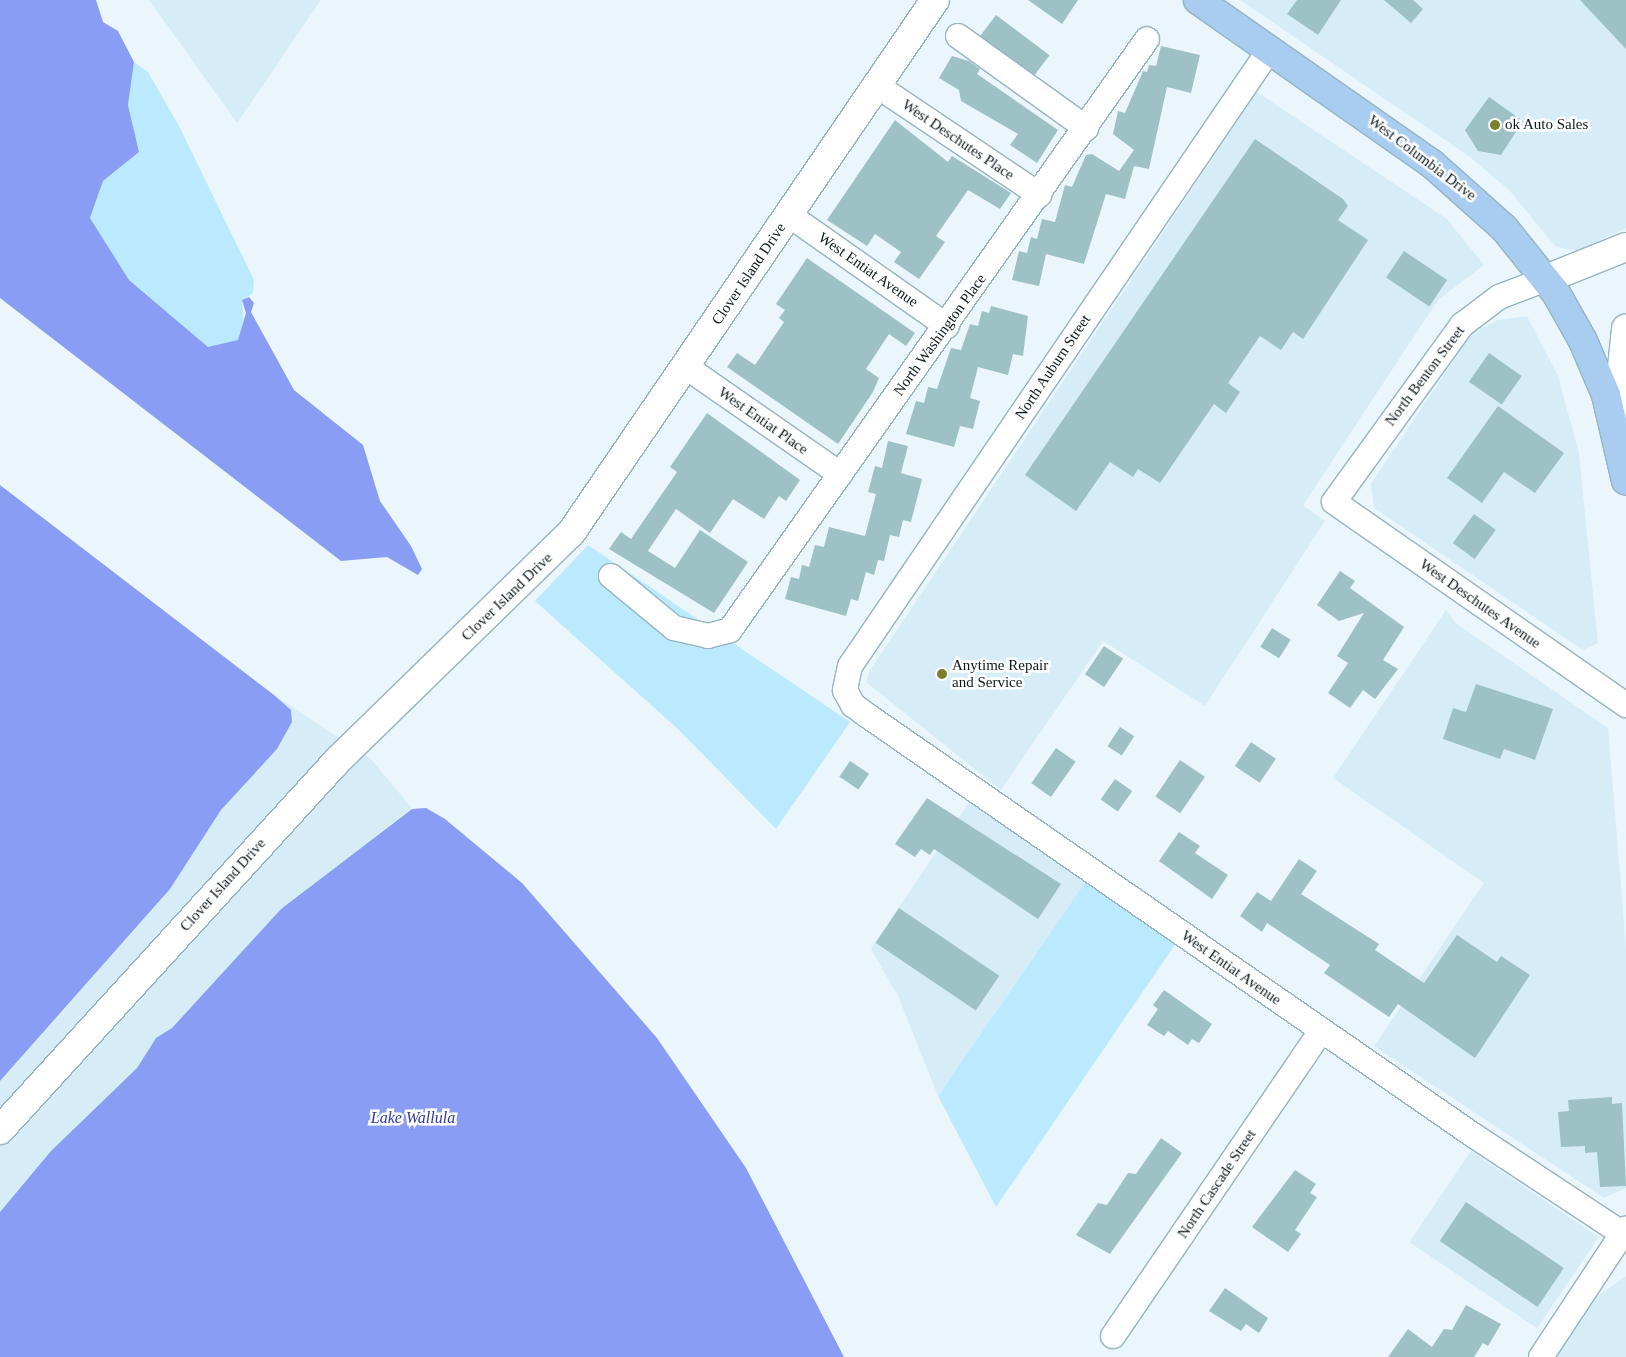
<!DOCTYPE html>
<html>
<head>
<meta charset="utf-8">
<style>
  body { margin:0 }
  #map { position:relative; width:1626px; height:1357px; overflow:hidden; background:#eaf6fc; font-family:Georgia,serif }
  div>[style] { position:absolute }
  .built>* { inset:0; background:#d6edf8; transform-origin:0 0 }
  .green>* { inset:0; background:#bbeafe }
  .water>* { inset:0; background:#889df3 }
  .building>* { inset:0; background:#9ec1c5; transform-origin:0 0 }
  .roads { filter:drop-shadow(1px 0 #96b4c2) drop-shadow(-1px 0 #96b4c2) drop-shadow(0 1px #96b4c2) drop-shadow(0 -1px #96b4c2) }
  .minor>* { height:24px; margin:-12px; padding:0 12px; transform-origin:12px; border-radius:12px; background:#fff }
  .tertiary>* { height:28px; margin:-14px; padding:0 14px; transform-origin:14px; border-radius:14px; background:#fff }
  .primary>* { height:28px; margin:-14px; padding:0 14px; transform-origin:14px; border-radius:14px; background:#a8cdf1 }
  .dots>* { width:14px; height:14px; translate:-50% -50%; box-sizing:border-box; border:2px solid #fff; border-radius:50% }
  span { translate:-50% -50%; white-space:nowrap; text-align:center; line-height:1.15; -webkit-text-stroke:5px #fff; paint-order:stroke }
  .poi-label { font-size:15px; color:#0d181d }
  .left { translate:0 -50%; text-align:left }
  .street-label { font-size:15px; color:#0d181d }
  .water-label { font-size:16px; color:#303a9c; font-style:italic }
</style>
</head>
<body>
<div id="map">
  <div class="built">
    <i style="clip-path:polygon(149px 0,321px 0,237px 123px)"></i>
    <i style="clip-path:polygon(1240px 0,1626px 0,1626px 228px,1577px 251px,1556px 247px,1509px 190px,1470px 157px)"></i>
    <i style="clip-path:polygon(1257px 92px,1447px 219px,1484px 265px,1438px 300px,1303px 505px,1325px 521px,1205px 706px,1103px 641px,1001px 790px,866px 682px,870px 670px)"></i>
    <i style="clip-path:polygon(1527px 316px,1558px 376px,1579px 453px,1598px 643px,1583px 650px,1374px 508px,1371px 484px,1472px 333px,1498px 320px)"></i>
    <i style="clip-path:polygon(1446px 610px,1457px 624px,1608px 728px,1626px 946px,1626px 1188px,1604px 1198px,1374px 1046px,1484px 883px,1333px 778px)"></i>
    <i style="clip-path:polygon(274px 695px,371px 759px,412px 808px,281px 909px,172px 1028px,156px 1038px,137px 1068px,51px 1151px,0 1212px,0 1081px,153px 909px,221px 810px,277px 749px,292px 722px,291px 710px)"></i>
    <i style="clip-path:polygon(969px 802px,1086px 881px,938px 1096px,898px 996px,871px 949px)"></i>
    <i style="left:1471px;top:1151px;width:154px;height:110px;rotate:34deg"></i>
    <i style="clip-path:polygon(1626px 1276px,1626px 1357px,1552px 1357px,1591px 1301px)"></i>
  </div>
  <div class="green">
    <i style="clip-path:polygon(134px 62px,148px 72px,179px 126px,254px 280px,253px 293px,242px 300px,244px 326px,238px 340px,224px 346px,208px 347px,129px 280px,90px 218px,103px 181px,139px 152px,128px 105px)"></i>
    <i style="clip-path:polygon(588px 545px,850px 722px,776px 829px,679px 730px,535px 601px)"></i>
    <i style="clip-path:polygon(1086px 881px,1176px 943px,996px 1207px,938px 1096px)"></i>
  </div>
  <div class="water">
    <i style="clip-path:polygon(0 0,96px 0,103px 22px,118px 31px,134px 62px,128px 105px,139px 152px,103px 181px,90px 218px,129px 280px,208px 347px,238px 340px,246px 313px,242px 300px,249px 297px,254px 303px,251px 312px,294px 390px,363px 445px,380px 501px,411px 546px,422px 569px,418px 575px,387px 557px,341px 561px,0 298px)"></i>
    <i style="clip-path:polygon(0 485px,274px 695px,291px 710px,292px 722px,277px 749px,221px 810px,170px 889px,0 1081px)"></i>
    <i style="clip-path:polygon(412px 809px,426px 808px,445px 819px,522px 883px,657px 1038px,746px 1168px,844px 1357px,0 1357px,0 1212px,51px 1151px,137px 1068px,156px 1038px,172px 1028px,281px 909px)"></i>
  </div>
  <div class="building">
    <i style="clip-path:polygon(1028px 0,1078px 0,1062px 24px)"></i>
    <i style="clip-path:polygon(1297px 0,1341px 0,1318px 35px,1287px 14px)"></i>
    <i style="clip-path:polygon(1384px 0,1413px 0,1423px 9px,1411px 23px)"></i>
    <i style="clip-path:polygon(1580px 0,1626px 0,1626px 49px)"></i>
    <i style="left:996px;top:15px;width:67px;height:26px;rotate:37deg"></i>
    <i style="clip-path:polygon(1161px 46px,1200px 55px,1191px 93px,1167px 87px,1149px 169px,1134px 166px,1125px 199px,1106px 194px,1084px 264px,1046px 254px,1039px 286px,1012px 280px,1019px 251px,1027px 253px,1031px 237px,1037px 239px,1042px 219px,1055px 222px,1065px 185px,1072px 187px,1086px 155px,1092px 154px,1119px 171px,1134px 150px,1113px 134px,1118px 111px,1125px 113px,1143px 71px,1147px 72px,1149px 65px,1156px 66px)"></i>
    <i style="clip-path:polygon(952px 56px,969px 61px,980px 69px,977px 74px,1058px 130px,1037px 163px,1010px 145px,1018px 134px,961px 101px,959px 90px,939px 78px)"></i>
    <i style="clip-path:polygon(1489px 97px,1523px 121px,1501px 155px,1478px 151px,1465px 130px)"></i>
    <i style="clip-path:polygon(895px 120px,948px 162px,952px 156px,1011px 193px,1000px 209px,968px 190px,936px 236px,945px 242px,919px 279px,894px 262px,901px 252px,875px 234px,867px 246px,827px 220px)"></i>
    <i style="clip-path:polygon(1255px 139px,1343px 199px,1348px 206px,1338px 220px,1368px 240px,1303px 339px,1293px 332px,1281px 350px,1260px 336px,1228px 383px,1240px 392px,1226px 413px,1214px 404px,1160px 483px,1138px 469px,1133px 477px,1110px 462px,1076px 511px,1025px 475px)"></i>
    <i style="left:1404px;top:251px;width:52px;height:32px;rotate:34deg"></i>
    <i style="clip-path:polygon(807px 258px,915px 333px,906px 346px,889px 334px,866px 369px,879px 378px,873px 392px,838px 444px,727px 367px,737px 353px,755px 365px,784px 322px,779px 318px,785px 310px,776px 304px)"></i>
    <i style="clip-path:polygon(991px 306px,1028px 316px,1023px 356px,1013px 354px,1008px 375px,978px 367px,970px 398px,980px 401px,973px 429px,960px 426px,954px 447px,906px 434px,916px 401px,924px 403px,928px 387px,937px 389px,951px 348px,961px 350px,970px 324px,978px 326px,982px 311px,989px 313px)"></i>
    <i style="left:1489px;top:353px;width:40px;height:35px;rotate:35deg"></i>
    <i style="clip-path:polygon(1498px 406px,1564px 453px,1535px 493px,1504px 472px,1482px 503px,1447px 478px)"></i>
    <i style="clip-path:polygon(707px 413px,800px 480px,786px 501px,779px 496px,764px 519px,733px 499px,710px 533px,676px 509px,648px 551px,675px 568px,700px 530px,748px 562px,714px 613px,609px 549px,621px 532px,631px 539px,677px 472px,670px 467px)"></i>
    <i style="clip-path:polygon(888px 441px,908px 446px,901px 473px,922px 479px,911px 522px,903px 520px,899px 537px,890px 535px,884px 561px,878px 560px,874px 575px,866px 572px,858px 601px,851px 599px,846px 616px,785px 599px,791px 577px,799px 579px,802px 565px,809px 567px,815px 545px,824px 547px,829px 527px,865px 536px,876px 494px,868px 492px,875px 466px,882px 468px)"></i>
    <i style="left:1474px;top:514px;width:27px;height:36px;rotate:36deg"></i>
    <i style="clip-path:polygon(1340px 571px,1355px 581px,1350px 588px,1404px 627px,1383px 660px,1398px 669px,1375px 699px,1363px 690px,1350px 708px,1328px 693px,1348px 663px,1337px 656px,1364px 613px,1339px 621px,1317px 605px)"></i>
    <i style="left:1272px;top:628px;width:22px;height:22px;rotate:32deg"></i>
    <i style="left:1104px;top:646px;width:23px;height:34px;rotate:34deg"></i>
    <i style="clip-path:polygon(1476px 684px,1553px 709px,1535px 760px,1504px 749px,1500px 759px,1443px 739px,1453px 708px,1466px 712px)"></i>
    <i style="left:1120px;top:727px;width:17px;height:23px;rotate:33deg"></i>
    <i style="left:1251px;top:742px;width:30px;height:29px;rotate:34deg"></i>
    <i style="left:1056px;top:748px;width:24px;height:43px;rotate:35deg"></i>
    <i style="left:1180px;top:760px;width:30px;height:44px;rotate:34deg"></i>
    <i style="left:850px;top:761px;width:23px;height:19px;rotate:34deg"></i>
    <i style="left:1115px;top:779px;width:21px;height:25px;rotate:35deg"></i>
    <i style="clip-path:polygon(927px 798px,1061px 884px,1038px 919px,934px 849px,930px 855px,921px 849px,915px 857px,895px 844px)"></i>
    <i style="clip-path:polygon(1179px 832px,1200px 846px,1195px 853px,1228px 875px,1212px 899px,1159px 861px)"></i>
    <i style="clip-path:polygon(1299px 859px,1317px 871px,1301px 894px,1379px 944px,1375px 950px,1424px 983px,1457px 935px,1497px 962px,1501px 956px,1530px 975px,1475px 1058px,1398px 1004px,1389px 1017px,1324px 973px,1330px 965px,1267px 923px,1262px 932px,1240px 916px,1257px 892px,1271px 901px)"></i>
    <i style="left:899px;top:908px;width:121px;height:42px;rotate:34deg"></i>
    <i style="clip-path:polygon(1164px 990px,1212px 1024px,1199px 1043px,1192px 1039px,1188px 1045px,1168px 1031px,1164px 1036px,1147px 1025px,1158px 1009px,1153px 1005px)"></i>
    <i style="clip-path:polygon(1612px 1097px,1612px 1104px,1622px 1103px,1626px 1186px,1600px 1187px,1597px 1152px,1585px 1153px,1585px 1146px,1561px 1147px,1558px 1112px,1569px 1111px,1568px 1100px)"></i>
    <i style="clip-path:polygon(1161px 1138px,1182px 1153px,1110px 1254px,1076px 1235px,1098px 1203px,1107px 1205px,1128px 1173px,1136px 1174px)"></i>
    <i style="clip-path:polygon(1295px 1170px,1316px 1184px,1310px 1193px,1317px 1197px,1295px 1230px,1301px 1234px,1288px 1252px,1252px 1227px)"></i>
    <i style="left:1466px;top:1202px;width:118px;height:47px;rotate:34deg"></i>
    <i style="clip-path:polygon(1225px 1288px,1268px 1318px,1259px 1333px,1246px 1324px,1241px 1331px,1209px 1311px)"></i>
    <i style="clip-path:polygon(1466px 1305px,1501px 1324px,1488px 1346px,1483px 1343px,1474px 1357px,1388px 1357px,1408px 1329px,1432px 1347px,1444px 1329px,1452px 1330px)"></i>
  </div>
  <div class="roads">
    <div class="minor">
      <i style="left:958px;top:36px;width:158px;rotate:35.7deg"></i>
      <i style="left:1270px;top:49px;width:746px;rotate:124.24deg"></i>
      <i style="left:850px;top:666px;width:25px;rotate:102deg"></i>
      <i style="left:845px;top:690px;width:17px;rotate:62deg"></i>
      <i style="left:853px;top:705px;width:19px;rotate:36deg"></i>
      <i style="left:868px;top:716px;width:736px;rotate:34.71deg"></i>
      <i style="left:1473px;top:1135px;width:183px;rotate:33.4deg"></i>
      <i style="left:876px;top:85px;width:197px;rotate:33.9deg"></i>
      <i style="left:789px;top:215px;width:193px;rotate:35.1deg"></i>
      <i style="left:1546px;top:279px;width:50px;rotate:159deg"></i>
      <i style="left:1499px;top:297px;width:46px;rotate:142.9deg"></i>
      <i style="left:1462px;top:325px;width:218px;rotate:125.9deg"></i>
      <i style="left:1334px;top:502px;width:356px;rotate:34.8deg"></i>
      <i style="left:686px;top:367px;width:188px;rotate:34.8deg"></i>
      <i style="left:611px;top:576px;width:82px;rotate:39.5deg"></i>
      <i style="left:674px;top:628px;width:35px;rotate:13deg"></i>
      <i style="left:708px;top:636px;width:23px;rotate:-15deg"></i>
      <i style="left:730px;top:630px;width:723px;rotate:-54.79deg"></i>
      <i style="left:1113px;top:1336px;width:369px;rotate:-55.7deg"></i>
      <i style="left:1541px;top:1357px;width:154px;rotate:-56.6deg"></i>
    </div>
    <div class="tertiary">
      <i style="left:1546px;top:279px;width:86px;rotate:-21.8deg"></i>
      <i style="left:1616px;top:423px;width:95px;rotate:-83.9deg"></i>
      <i style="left:0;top:1130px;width:501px;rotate:-47.59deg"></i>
      <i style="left:338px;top:760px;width:325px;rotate:-44.3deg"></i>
      <i style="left:571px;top:533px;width:645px;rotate:-55.67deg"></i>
    </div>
    <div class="primary">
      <i style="left:1198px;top:0;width:284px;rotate:35deg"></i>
      <i style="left:1431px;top:163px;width:98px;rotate:41.7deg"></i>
      <i style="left:1504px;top:228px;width:83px;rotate:51.3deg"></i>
      <i style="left:1556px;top:293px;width:55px;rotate:60.6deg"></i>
      <i style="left:1583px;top:341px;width:59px;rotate:66.9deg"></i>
      <i style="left:1606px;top:395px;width:88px;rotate:76.9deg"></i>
    </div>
  </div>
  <div class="dots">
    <i style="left:1495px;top:125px;background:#7a7f2a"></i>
    <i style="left:942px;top:674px;background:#7a7f2a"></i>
  </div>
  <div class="poi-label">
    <span class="left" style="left:1505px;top:125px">ok Auto Sales</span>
    <span class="left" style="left:952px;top:674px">Anytime Repair<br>and Service</span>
  </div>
  <div class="street-label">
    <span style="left:958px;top:140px;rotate:34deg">West Deschutes Place</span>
    <span style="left:1422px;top:158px;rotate:37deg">West Columbia Drive</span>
    <span style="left:868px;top:270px;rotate:35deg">West Entiat Avenue</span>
    <span style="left:749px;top:274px;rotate:-56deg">Clover Island Drive</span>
    <span style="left:940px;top:335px;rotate:-54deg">North Washington Place</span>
    <span style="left:1053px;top:367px;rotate:-56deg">North Auburn Street</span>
    <span style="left:1425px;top:376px;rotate:-53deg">North Benton Street</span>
    <span style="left:763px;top:421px;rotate:35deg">West Entiat Place</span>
    <span style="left:507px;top:597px;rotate:-44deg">Clover Island Drive</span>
    <span style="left:1480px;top:604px;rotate:35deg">West Deschutes Avenue</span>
    <span style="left:223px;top:885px;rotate:-48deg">Clover Island Drive</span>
    <span style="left:1231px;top:968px;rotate:35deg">West Entiat Avenue</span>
    <span style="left:1217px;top:1184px;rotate:-56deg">North Cascade Street</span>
  </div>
  <div class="water-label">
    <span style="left:413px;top:1118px">Lake Wallula</span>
  </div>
</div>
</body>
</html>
